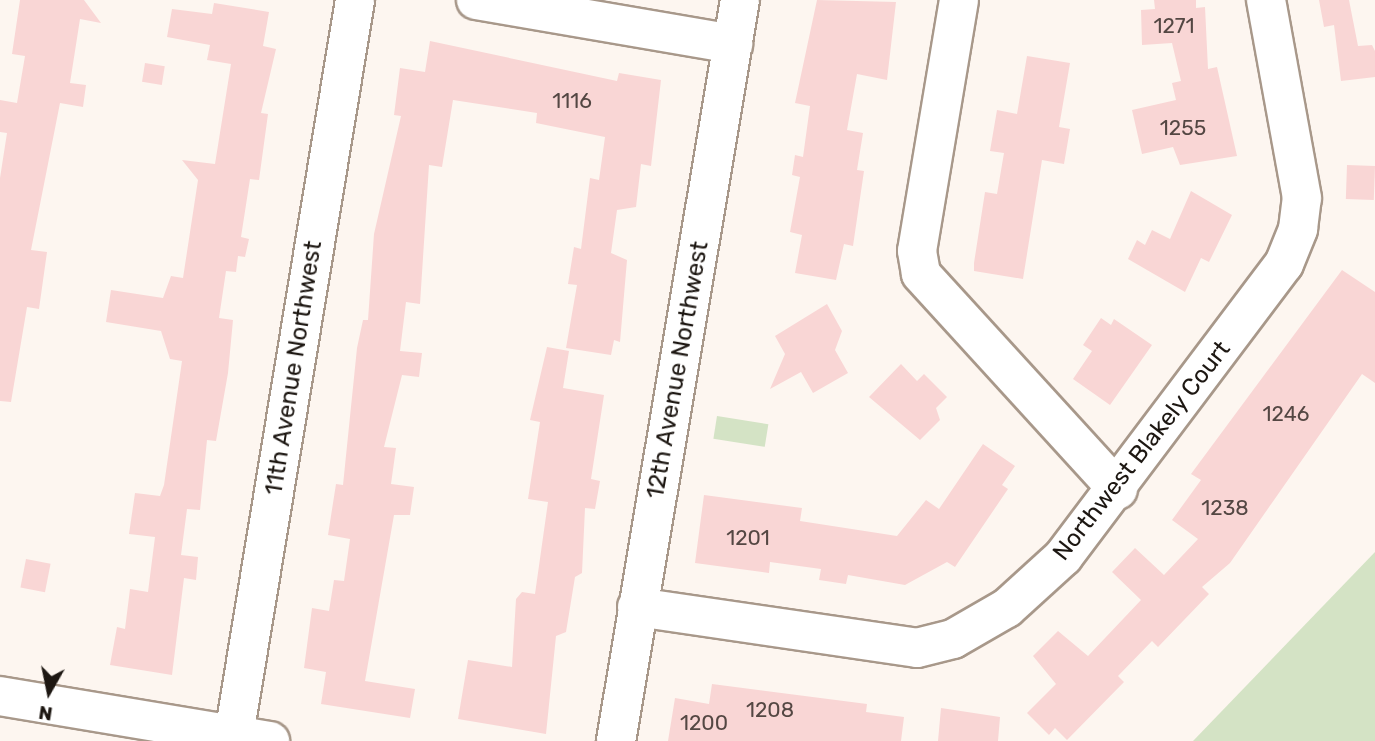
<!DOCTYPE html>
<html>
<head>
<meta charset="utf-8">
<style>
  body { margin:0 }
  #map { position:relative; width:1375px; height:741px; overflow:hidden; background:#fdf6f0; font-family:Rubik,sans-serif }
  div>[style] { position:absolute }
  .green>* { inset:0; background:#d4e3c5; transform-origin:0 0 }
  .building>* { inset:0; background:#f9d6d5; transform-origin:0 0 }
  .roads { filter:drop-shadow(2px 0 #a8988a) drop-shadow(-2px 0 #a8988a) drop-shadow(0 2px #a8988a) drop-shadow(0 -2px #a8988a) }
  .minor>* { height:38px; margin:-19px; padding:0 19px; transform-origin:19px; border-radius:19px; background:#fff }
  span { translate:-50% -50%; white-space:nowrap; text-align:center; line-height:1.15; -webkit-text-stroke:6px #fff; paint-order:stroke }
  .number-label { font-size:21px; color:#544743 }
  .number-label span { -webkit-text-stroke-width:0 }
  .street-label { font-size:24px; color:#1d1712 }
  .north { position:absolute; left:14px; top:657px; width:70px; height:70px; -webkit-text-stroke:5px #fff; paint-order:stroke; rotate:189deg; font-size:19px; font-weight:700; line-height:28px; text-align:center; color:#1d1712 }
  .north::after { content:''; display:block; margin:auto; width:24px; height:32px; background:#1d1712; clip-path:polygon(50% 0,100% 100%,50% 72%,0 100%) }
</style>
</head>
<body>
<div id="map">
  <div class="green">
    <i style="left:717px;top:416px;width:52px;height:23px;rotate:9deg"></i>
    <i style="clip-path:polygon(1375px 552px,1375px 741px,1193px 741px)"></i>
  </div>
  <div class="building">
    <i style="clip-path:polygon(20px 0,84px 0,101px 23px,80px 19px,70px 83px,86px 85px,83px 107px,60px 103px,31px 250px,47px 252px,39px 309px,27px 307px,11px 402px,0 401px,0 178px,7px 133px,0 132px,0 100px,17px 103px,25px 56px,12px 54px)"></i>
    <i style="clip-path:polygon(817px 0,896px 2px,887px 80px,857px 74px,847px 130px,863px 133px,857px 170px,864px 171px,853px 246px,844px 244px,836px 280px,795px 273px,802px 235px,790px 232px,800px 177px,792px 175px,795px 155px,803px 157px,810px 106px,795px 103px)"></i>
    <i style="clip-path:polygon(1154px 0,1196px 0,1196px 8px,1205px 7px,1208px 69px,1217px 67px,1237px 156px,1180px 165px,1173px 147px,1142px 154px,1132px 110px,1176px 100px,1172px 83px,1181px 81px,1172px 43px,1142px 45px,1141px 10px,1155px 9px)"></i>
    <i style="clip-path:polygon(1319px 0,1349px 0,1358px 46px,1372px 45px,1375px 51px,1375px 77px,1341px 81px,1334px 25px,1324px 27px)"></i>
    <i style="clip-path:polygon(214px 3px,269px 12px,263px 46px,276px 49px,261px 113px,268px 114px,259px 180px,250px 179px,241px 237px,249px 239px,245px 257px,238px 256px,236px 272px,226px 271px,219px 318px,233px 320px,228px 373px,216px 441px,207px 440px,200px 510px,187px 509px,181px 555px,198px 557px,196px 580px,184px 578px,172px 675px,110px 665px,117px 627px,125px 629px,130px 589px,148px 592px,155px 537px,129px 534px,135px 493px,160px 496px,164px 485px,182px 361px,170px 359px,161px 331px,106px 322px,111px 290px,163px 298px,171px 276px,183px 278px,198px 180px,182px 160px,215px 164px,231px 64px,207px 60px,210px 45px,167px 37px,172px 9px,212px 14px)"></i>
    <i style="clip-path:polygon(430px 41px,617px 81px,619px 73px,661px 80px,651px 166px,641px 164px,636px 207px,617px 210px,611px 253px,627px 260px,620px 342px,614px 340px,611px 355px,566px 348px,577px 285px,568px 284px,574px 247px,581px 249px,590px 178px,599px 180px,605px 137px,536px 123px,537px 113px,453px 100px,442px 167px,429px 165px,420px 304px,406px 302px,400px 351px,422px 353px,419px 377px,402px 375px,384px 447px,396px 448px,391px 484px,414px 487px,410px 515px,394px 515px,365px 681px,415px 689px,410px 718px,321px 704px,326px 672px,304px 668px,312px 608px,329px 611px,334px 580px,344px 581px,350px 539px,328px 535px,336px 484px,343px 485px,357px 348px,363px 320px,368px 320px,374px 234px,401px 116px,394px 115px,400px 68px,425px 72px)"></i>
    <i style="clip-path:polygon(1027px 56px,1070px 63px,1059px 127px,1070px 129px,1064px 164px,1042px 160px,1023px 279px,974px 271px,974px 263px,985px 192px,997px 194px,1004px 153px,990px 151px,997px 110px,1017px 114px)"></i>
    <i style="left:145px;top:63px;width:20px;height:19px;rotate:9deg"></i>
    <i style="left:1347px;top:165px;width:28px;height:34px;rotate:2deg"></i>
    <i style="clip-path:polygon(1191px 191px,1232px 215px,1209px 262px,1201px 258px,1185px 292px,1128px 259px,1137px 240px,1145px 245px,1152px 230px,1170px 239px)"></i>
    <i style="clip-path:polygon(1342px 270px,1375px 292px,1375px 383px,1362px 374px,1230px 563px,1202px 587px,1209px 594px,1158px 647px,1152px 641px,1118px 676px,1124px 682px,1067px 740px,1055px 728px,1049px 735px,1027px 713px,1056px 684px,1033px 656px,1058px 631px,1088px 656px,1141px 600px,1112px 572px,1135px 548px,1164px 575px,1198px 539px,1172px 520px,1201px 480px,1191px 474px)"></i>
    <i style="clip-path:polygon(827px 304px,842px 331px,835px 350px,848px 373px,813px 393px,801px 372px,770px 389px,785px 354px,775px 336px)"></i>
    <i style="clip-path:polygon(1101px 318px,1111px 325px,1114px 319px,1152px 345px,1110px 405px,1073px 379px,1092px 351px,1083px 345px)"></i>
    <i style="clip-path:polygon(547px 347px,569px 351px,563px 388px,604px 395px,591px 479px,600px 481px,595px 509px,585px 508px,582px 573px,575px 577px,566px 632px,556px 636px,546px 734px,458px 719px,468px 660px,512px 667px,516px 599px,522px 592px,535px 594px,548px 502px,528px 499px,540px 422px,530px 420px)"></i>
    <i style="clip-path:polygon(901px 364px,917px 381px,924px 374px,947px 397px,936px 408px,940px 420px,920px 440px,869px 397px)"></i>
    <i style="clip-path:polygon(983px 444px,1015px 466px,1002px 485px,1008px 489px,955px 567px,947px 562px,905px 585px,848px 575px,846px 584px,819px 580px,821px 569px,770px 562px,769px 573px,695px 563px,704px 495px,802px 508px,800px 521px,897px 536px,926px 500px,939px 509px)"></i>
    <i style="left:26px;top:559px;width:25px;height:29px;rotate:11deg"></i>
    <i style="clip-path:polygon(712px 684px,867px 704px,866px 712px,904px 717px,901px 741px,668px 741px,675px 698px,709px 704px)"></i>
    <i style="clip-path:polygon(941px 708px,1000px 717px,998px 741px,938px 741px)"></i>
  </div>
  <div class="roads">
    <div class="minor">
      <i style="left:476px;top:0;width:261px;rotate:9.7deg"></i>
      <i style="left:959px;top:0;width:254px;rotate:99.5deg"></i>
      <i style="left:917px;top:251px;width:23px;rotate:80deg"></i>
      <i style="left:921px;top:274px;width:292px;rotate:47.6deg"></i>
      <i style="left:637px;top:607px;width:283px;rotate:8.3deg"></i>
      <i style="left:917px;top:648px;width:37px;rotate:-14deg"></i>
      <i style="left:953px;top:639px;width:62px;rotate:-29.9deg"></i>
      <i style="left:1007px;top:608px;width:76px;rotate:-42.3deg"></i>
      <i style="left:1063px;top:557px;width:367px;rotate:-53deg"></i>
      <i style="left:1284px;top:264px;width:38px;rotate:-68deg"></i>
      <i style="left:1298px;top:229px;width:31px;rotate:-83deg"></i>
      <i style="left:1302px;top:198px;width:201px;rotate:-100.3deg"></i>
      <i style="left:0;top:696px;width:274px;rotate:9.5deg"></i>
      <i style="left:234px;top:735px;width:745px;rotate:-80.65deg"></i>
      <i style="left:616px;top:741px;width:751px;rotate:-80.5deg"></i>
    </div>
  </div>
  <div class="number-label">
    <span style="left:1174px;top:26px">1271</span>
    <span style="left:572px;top:101px">1116</span>
    <span style="left:1183px;top:128px">1255</span>
    <span style="left:1286px;top:414px">1246</span>
    <span style="left:1225px;top:508px">1238</span>
    <span style="left:748px;top:538px">1201</span>
    <span style="left:770px;top:710px">1208</span>
    <span style="left:704px;top:723px">1200</span>
  </div>
  <div class="street-label">
    <span style="left:294px;top:368px;rotate:-81deg">11th Avenue Northwest</span>
    <span style="left:678px;top:370px;rotate:-80deg">12th Avenue Northwest</span>
    <span style="left:1142px;top:451px;rotate:-52deg">Northwest Blakely Court</span>
  </div>
  <div class="north">N</div>
</div>
</body>
</html>
